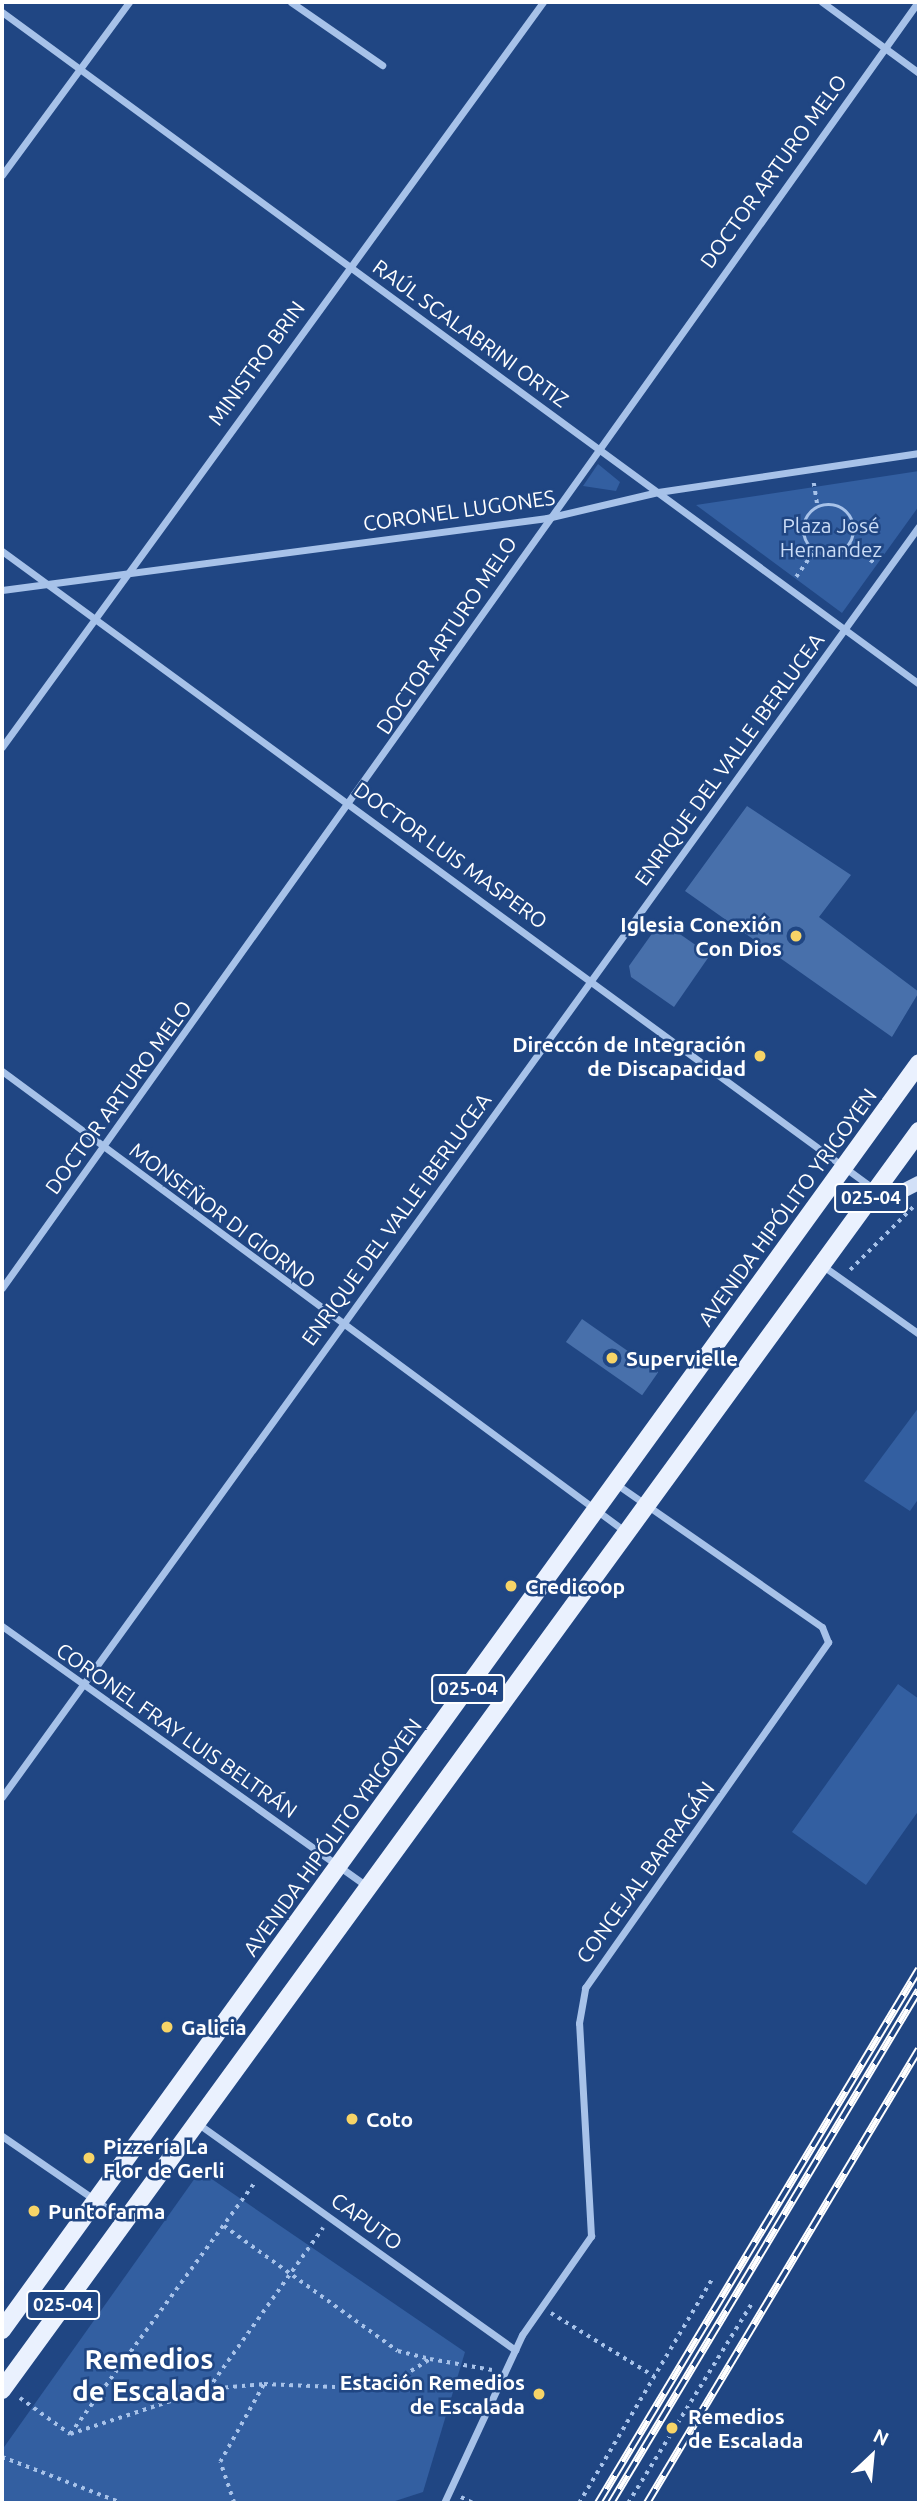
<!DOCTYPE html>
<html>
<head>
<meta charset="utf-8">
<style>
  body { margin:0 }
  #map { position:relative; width:921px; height:2505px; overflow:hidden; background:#204683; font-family:Ubuntu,sans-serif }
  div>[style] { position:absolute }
  .green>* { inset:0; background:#335fa1 }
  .building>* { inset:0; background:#4870ab; transform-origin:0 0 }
  .path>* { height:3.5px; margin-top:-1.75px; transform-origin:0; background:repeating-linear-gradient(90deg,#a7c2e9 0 3.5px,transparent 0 8.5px) }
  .path>.ring { margin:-1.75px; padding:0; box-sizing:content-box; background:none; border:3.5px solid #a7c2e9; border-radius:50% }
  .minor>* { height:7px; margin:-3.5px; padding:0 3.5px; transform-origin:3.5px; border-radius:3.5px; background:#a7c2e9 }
  .secondary>* { height:14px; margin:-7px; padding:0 7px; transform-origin:7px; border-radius:7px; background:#d2e0f7 }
  .primary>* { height:18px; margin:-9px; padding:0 9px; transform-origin:9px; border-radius:9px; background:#eaf1fe }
  .rail>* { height:8px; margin-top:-4px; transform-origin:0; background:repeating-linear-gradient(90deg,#204683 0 16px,#fff 0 32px); box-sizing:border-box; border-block:2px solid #fff }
  .dots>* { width:19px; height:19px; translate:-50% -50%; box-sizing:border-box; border:4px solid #204683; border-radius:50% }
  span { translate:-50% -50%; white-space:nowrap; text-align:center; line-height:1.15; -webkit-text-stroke:5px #204683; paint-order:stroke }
  .shield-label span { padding:2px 5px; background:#204683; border:2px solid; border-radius:5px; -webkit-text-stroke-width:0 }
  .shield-label { font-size:19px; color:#fff; font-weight:700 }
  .street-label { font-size:21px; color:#fff }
  .park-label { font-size:21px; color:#cbddf7 }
  .poi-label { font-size:21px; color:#fff; font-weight:700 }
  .right { translate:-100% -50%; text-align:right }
  .left { translate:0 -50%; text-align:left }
  .district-label { font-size:28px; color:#fff; font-weight:700 }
  .frame { position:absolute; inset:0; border:4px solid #fff; pointer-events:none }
  .north { position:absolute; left:837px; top:2421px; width:70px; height:70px; -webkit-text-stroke:5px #204683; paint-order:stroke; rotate:26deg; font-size:19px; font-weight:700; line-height:28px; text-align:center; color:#fff }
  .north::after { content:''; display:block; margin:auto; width:24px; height:32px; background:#fff; clip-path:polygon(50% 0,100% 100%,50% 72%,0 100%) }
</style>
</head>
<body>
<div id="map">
  <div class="green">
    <i style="clip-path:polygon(598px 464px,620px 482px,616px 491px,583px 486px)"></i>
    <i style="clip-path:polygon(919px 471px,919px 506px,842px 613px,696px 505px)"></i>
    <i style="clip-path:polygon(919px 1407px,919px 1498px,910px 1511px,864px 1481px)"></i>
    <i style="clip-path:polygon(898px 1684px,919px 1699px,919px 1810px,866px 1885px,792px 1832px)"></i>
    <i style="clip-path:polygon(200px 2171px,465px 2352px,423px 2492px,389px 2503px,2px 2503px,2px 2450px)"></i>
  </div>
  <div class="building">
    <i style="clip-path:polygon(747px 806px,851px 875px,819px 917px,919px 992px,892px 1037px,685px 891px)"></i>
    <i style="clip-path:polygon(661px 921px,710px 955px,674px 1007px,631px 977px,629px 966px)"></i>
    <i style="left:582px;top:1319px;width:93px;height:28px;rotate:35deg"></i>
  </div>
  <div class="path">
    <i style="left:814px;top:483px;width:25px;rotate:81deg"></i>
    <i class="ring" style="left:804px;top:505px;width:46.5px;height:46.5px"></i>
    <i style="left:850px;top:545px;width:32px;rotate:36deg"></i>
    <i style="left:796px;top:577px;width:33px;rotate:-55deg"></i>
    <i style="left:850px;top:1270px;width:91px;rotate:-45deg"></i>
    <i style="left:224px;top:2226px;width:214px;rotate:35.7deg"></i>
    <i style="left:398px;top:2351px;width:33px;rotate:14deg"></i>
    <i style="left:551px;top:2313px;width:121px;rotate:31.5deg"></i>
    <i style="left:208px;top:2389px;width:198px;rotate:-54.5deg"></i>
    <i style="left:20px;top:2398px;width:62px;rotate:35.8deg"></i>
    <i style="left:70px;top:2434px;width:313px;rotate:-53.7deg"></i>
    <i style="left:70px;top:2434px;width:145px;rotate:-18.1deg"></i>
    <i style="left:208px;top:2389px;width:56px;rotate:-5.1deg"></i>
    <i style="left:264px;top:2384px;width:118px;rotate:2.4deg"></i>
    <i style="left:382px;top:2389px;width:57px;rotate:-32deg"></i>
    <i style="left:430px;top:2359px;width:63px;rotate:10.1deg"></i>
    <i style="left:2px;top:2457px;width:129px;rotate:21deg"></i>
    <i style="left:461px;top:2497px;width:13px;rotate:27deg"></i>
    <i style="left:234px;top:2503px;width:43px;rotate:-108.9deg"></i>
    <i style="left:220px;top:2462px;width:90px;rotate:-60.6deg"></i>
    <i style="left:579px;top:2503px;width:261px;rotate:-59.3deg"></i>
    <i style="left:628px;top:2503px;width:235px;rotate:-58.2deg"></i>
  </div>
  <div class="minor">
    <i style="left:291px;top:2px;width:111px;rotate:34.7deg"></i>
    <i style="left:822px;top:2px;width:120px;rotate:36.2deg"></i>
    <i style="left:2px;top:12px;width:1137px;rotate:36.23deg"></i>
    <i style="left:2px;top:175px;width:215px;rotate:-53.7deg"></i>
    <i style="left:2px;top:551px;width:1080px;rotate:36.19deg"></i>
    <i style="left:2px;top:590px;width:550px;rotate:-7.53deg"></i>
    <i style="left:547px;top:518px;width:114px;rotate:-13.2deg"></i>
    <i style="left:658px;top:492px;width:264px;rotate:-8.5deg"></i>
    <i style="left:2px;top:747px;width:921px;rotate:-54.01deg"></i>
    <i style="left:2px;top:1071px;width:776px;rotate:36.46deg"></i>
    <i style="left:823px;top:1266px;width:118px;rotate:35.3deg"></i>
    <i style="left:2px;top:1288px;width:1579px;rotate:-54.54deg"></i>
    <i style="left:2px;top:1626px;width:448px;rotate:35.5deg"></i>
    <i style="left:2px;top:1797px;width:1567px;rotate:-54.19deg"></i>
    <i style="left:197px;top:2123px;width:391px;rotate:35.5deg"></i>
    <i style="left:2px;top:2136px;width:148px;rotate:34.5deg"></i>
    <i style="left:444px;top:2503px;width:185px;rotate:-65.1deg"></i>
    <i style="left:522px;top:2335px;width:121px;rotate:-55.1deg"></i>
    <i style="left:591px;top:2236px;width:213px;rotate:-93.2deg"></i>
    <i style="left:579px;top:2023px;width:36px;rotate:-80deg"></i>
    <i style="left:585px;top:1988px;width:423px;rotate:-54.9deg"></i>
    <i style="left:828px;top:1642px;width:16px;rotate:-112deg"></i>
    <i style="left:822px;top:1627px;width:251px;rotate:-145.2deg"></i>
  </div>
  <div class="secondary">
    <i style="left:876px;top:1191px;width:19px;rotate:12deg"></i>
    <i style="left:895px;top:1195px;width:27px;rotate:-27deg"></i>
  </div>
  <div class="primary">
    <i style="left:2px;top:2330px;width:1564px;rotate:-54.1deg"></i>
    <i style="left:2px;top:2390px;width:1558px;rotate:-53.93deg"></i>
  </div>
  <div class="rail">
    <i style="left:598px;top:2503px;width:623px;rotate:-58.99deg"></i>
    <i style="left:611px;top:2503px;width:598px;rotate:-59.02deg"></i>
    <i style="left:647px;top:2503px;width:529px;rotate:-59.07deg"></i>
  </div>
  <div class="dots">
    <i style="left:796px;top:936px;background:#f7d467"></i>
    <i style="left:760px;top:1056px;background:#f7d467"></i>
    <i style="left:612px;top:1358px;background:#f7d467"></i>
    <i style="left:511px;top:1586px;background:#f7d467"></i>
    <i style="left:167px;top:2027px;background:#f7d467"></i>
    <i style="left:352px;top:2119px;background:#f7d467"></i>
    <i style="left:89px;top:2158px;background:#f7d467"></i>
    <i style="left:34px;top:2211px;background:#f7d467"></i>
    <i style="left:539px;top:2394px;background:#f7d467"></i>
    <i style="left:672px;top:2428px;background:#f7d467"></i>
  </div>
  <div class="shield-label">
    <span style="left:871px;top:1198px">025-04</span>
    <span style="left:468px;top:1689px">025-04</span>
    <span style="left:63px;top:2305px">025-04</span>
  </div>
  <div class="street-label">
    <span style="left:773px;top:171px;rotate:-54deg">DOCTOR ARTURO MELO</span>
    <span style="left:471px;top:333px;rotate:36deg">RAÚL SCALABRINI ORTIZ</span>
    <span style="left:256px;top:363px;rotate:-54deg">MINISTRO BRIN</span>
    <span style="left:459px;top:510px;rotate:-8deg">CORONEL LUGONES</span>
    <span style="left:446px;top:635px;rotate:-56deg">DOCTOR ARTURO MELO</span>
    <span style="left:729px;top:759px;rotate:-54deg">ENRIQUE DEL VALLE IBERLUCEA</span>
    <span style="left:451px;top:855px;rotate:36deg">DOCTOR LUIS MASPERO</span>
    <span style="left:118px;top:1097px;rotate:-54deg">DOCTOR ARTURO MELO</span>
    <span style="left:787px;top:1207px;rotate:-54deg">AVENIDA HIPÓLITO YRIGOYEN</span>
    <span style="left:223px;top:1215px;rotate:37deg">MONSEÑOR DI GIORNO</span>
    <span style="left:396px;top:1219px;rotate:-54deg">ENRIQUE DEL VALLE IBERLUCEA</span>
    <span style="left:177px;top:1730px;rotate:35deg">CORONEL FRAY LUIS BELTRÁN</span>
    <span style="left:332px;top:1837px;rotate:-54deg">AVENIDA HIPÓLITO YRIGOYEN</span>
    <span style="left:645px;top:1872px;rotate:-54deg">CONCEJAL BARRAGÁN</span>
    <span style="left:367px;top:2221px;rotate:36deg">CAPUTO</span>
  </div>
  <div class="park-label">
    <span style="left:831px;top:537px">Plaza José<br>Hernandez</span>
  </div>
  <div class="poi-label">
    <span class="right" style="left:782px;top:936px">Iglesia Conexión<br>Con Dios</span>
    <span class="right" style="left:746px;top:1056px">Direccón de Integración<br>de Discapacidad</span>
    <span class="left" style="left:626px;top:1358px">Supervielle</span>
    <span class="left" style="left:525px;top:1586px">Credicoop</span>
    <span class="left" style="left:181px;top:2027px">Galicia</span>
    <span class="left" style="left:366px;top:2119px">Coto</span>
    <span class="left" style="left:103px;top:2158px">Pizzería La<br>Flor de Gerli</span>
    <span class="left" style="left:48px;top:2211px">Puntofarma</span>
    <span class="right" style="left:525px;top:2394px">Estación Remedios<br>de Escalada</span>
    <span class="left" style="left:688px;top:2428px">Remedios<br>de Escalada</span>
  </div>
  <div class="district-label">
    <span style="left:149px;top:2375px">Remedios<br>de Escalada</span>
  </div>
  <div class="frame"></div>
  <div class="north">N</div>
</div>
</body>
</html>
